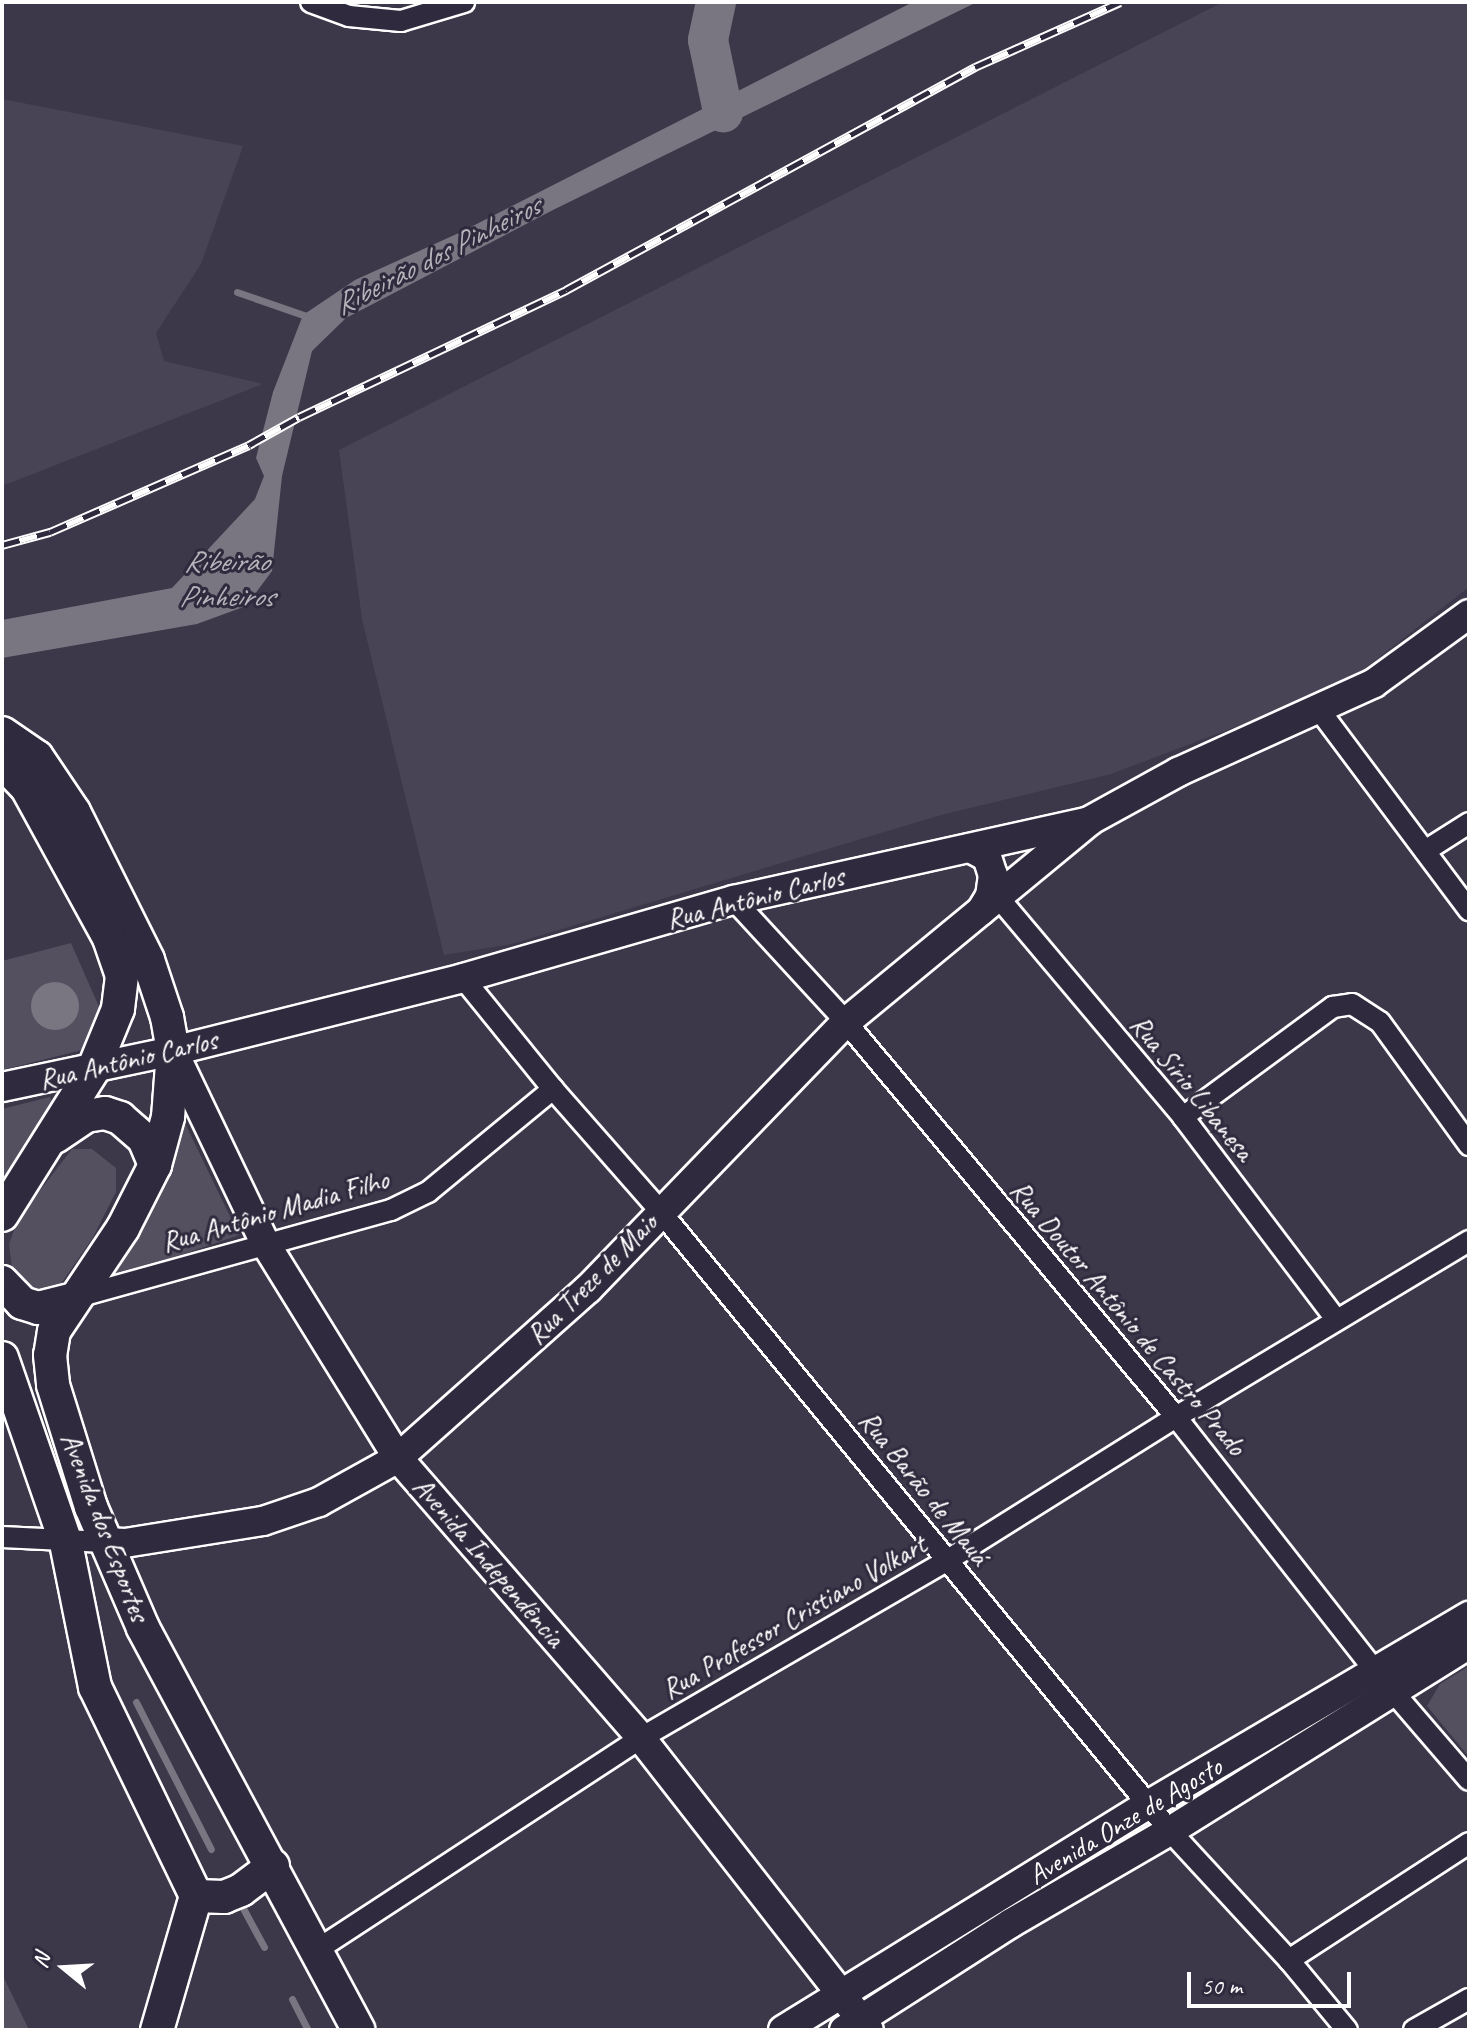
<!DOCTYPE html>
<html>
<head>
<meta charset="utf-8">
<style>
  body { margin:0 }
  #map { position:relative; width:1471px; height:2032px; overflow:hidden; background:#3c3749; font-family:Caveat,sans-serif }
  div>[style] { position:absolute }
  .built>* { inset:0; background:#494455 }
  .green>* { inset:0; background:#555060 }
  .water>* { inset:0; background:#797682 }
  .round { border-radius:50% }
  .stream>* { height:7px; margin:-3.5px; padding:0 3.5px; transform-origin:3.5px; border-radius:3.5px; background:#797682 }
  .river>* { height:40px; margin:-20px; padding:0 20px; transform-origin:20px; border-radius:20px; background:#797682 }
  .roads { filter:drop-shadow(2px 0 #fff) drop-shadow(-2px 0 #fff) drop-shadow(0 2px #fff) drop-shadow(0 -2px #fff) }
  .minor>* { height:20px; margin:-10px; padding:0 10px; transform-origin:10px; border-radius:10px; background:#2f2a3d }
  .secondary>* { height:28px; margin:-14px; padding:0 14px; transform-origin:14px; border-radius:14px; background:#2f2a3d }
  .primary>* { height:32px; margin:-16px; padding:0 16px; transform-origin:16px; border-radius:16px; background:#2f2a3d }
  .rail>* { height:9px; margin-top:-4.5px; transform-origin:0; background:repeating-linear-gradient(90deg,#2f2a3d 0 18px,#fff 0 36px); box-sizing:border-box; border-block:2px solid #fff }
  span { translate:-50% -50%; white-space:nowrap; text-align:center; line-height:1.15; -webkit-text-stroke:6px #2f2a3d; paint-order:stroke }
  .street-label { font-size:28px; color:#fff }
  .water-label { font-size:30px; color:#b5b4ba; font-style:italic }
  .frame { position:absolute; inset:0; border:4px solid #fff; pointer-events:none }
  .north { position:absolute; left:24px; top:1928px; width:80px; height:80px; -webkit-text-stroke:6px #2f2a3d; paint-order:stroke; rotate:288deg; font-size:22px; font-weight:700; line-height:32px; text-align:center; color:#fff }
  .north::after { content:''; display:block; margin:auto; width:28px; height:36px; background:#fff; clip-path:polygon(50% 0,100% 100%,50% 72%,0 100%) }
  .scale { position:absolute; left:1187px; top:1972px; width:164px; height:36px; box-sizing:border-box; border:4px solid #fff; border-top:0; padding-left:10px; font-size:24px; line-height:28px; white-space:nowrap; color:#fff; -webkit-text-stroke:6px #2f2a3d; paint-order:stroke }
</style>
</head>
<body>
<div id="map">
  <div class="built">
    <i style="clip-path:polygon(1223px 2px,1469px 2px,1469px 587px,1341px 687px,1111px 774px,941px 815px,512px 944px,444px 955px,362px 619px,339px 450px)"></i>
    <i style="clip-path:polygon(2px 99px,243px 146px,201px 264px,156px 333px,164px 361px,263px 384px,2px 486px)"></i>
  </div>
  <div class="green">
    <i style="clip-path:polygon(71px 943px,100px 1009px,82px 1050px,2px 1070px,2px 961px)"></i>
    <i style="clip-path:polygon(50px 1097px,55px 1108px,2px 1195px,2px 1109px)"></i>
    <i style="clip-path:polygon(182px 1117px,239px 1235px,111px 1279px,171px 1166px)"></i>
    <i style="clip-path:polygon(72px 1149px,92px 1149px,116px 1168px,116px 1192px,92px 1239px,58px 1288px,32px 1289px,12px 1268px,9px 1244px,18px 1219px)"></i>
    <i style="clip-path:polygon(1469px 1666px,1469px 1757px,1427px 1706px,1440px 1684px)"></i>
    <i style="clip-path:polygon(2px 1974px,29px 2030px,2px 2030px)"></i>
  </div>
  <div class="water">
    <i style="clip-path:polygon(913px 2px,977px 2px,553px 210px,346px 318px,312px 351px,282px 476px,272px 571px,246px 606px,197px 624px,2px 658px,2px 620px,172px 588px,255px 499px,264px 476px,256px 458px,273px 392px,303px 315px,355px 280px,461px 232px)"></i>
    <i class="round" style="left:31px;top:982px;width:48px;height:48px"></i>
  </div>
  <div class="stream">
    <i style="left:237px;top:292px;width:76px;rotate:19.1deg"></i>
    <i style="left:136px;top:1702px;width:165px;rotate:63deg"></i>
    <i style="left:244px;top:1910px;width:42px;rotate:61.6deg"></i>
    <i style="left:292px;top:1999px;width:35px;rotate:63deg"></i>
  </div>
  <div class="river">
    <i style="left:716px;top:2px;width:39px;rotate:102deg"></i>
    <i style="left:708px;top:40px;width:74px;rotate:78.2deg"></i>
  </div>
  <div class="roads">
    <div class="minor">
      <i style="left:311px;top:2px;width:40px;rotate:20.2deg"></i>
      <i style="left:349px;top:16px;width:52px;rotate:5.5deg"></i>
      <i style="left:401px;top:21px;width:66px;rotate:-16.8deg"></i>
      <i style="left:1320px;top:711px;width:249px;rotate:53.2deg"></i>
      <i style="left:1425px;top:851px;width:52px;rotate:-32.5deg"></i>
      <i style="left:998px;top:897px;width:287px;rotate:49.9deg"></i>
      <i style="left:1183px;top:1117px;width:253px;rotate:52.9deg"></i>
      <i style="left:734px;top:900px;width:166px;rotate:47.4deg"></i>
      <i style="left:846px;top:1022px;width:515px;rotate:50.12deg"></i>
      <i style="left:1176px;top:1417px;width:325px;rotate:51.9deg"></i>
      <i style="left:1377px;top:1673px;width:141px;rotate:49.3deg"></i>
      <i style="left:463px;top:978px;width:143px;rotate:51deg"></i>
      <i style="left:553px;top:1089px;width:162px;rotate:48.7deg"></i>
      <i style="left:660px;top:1211px;width:803px;rotate:50.56deg"></i>
      <i style="left:1170px;top:1831px;width:176px;rotate:47.3deg"></i>
      <i style="left:1289px;top:1960px;width:91px;rotate:50.4deg"></i>
      <i style="left:1183px;top:1117px;width:186px;rotate:-36.3deg"></i>
      <i style="left:1333px;top:1007px;width:19px;rotate:-9deg"></i>
      <i style="left:1352px;top:1004px;width:33px;rotate:33deg"></i>
      <i style="left:1380px;top:1022px;width:152px;rotate:54.1deg"></i>
      <i style="left:77px;top:1297px;width:326px;rotate:-15.5deg"></i>
      <i style="left:391px;top:1210px;width:41px;rotate:-25.9deg"></i>
      <i style="left:428px;top:1192px;width:162px;rotate:-39.5deg"></i>
      <i style="left:2px;top:1537px;width:103px;rotate:2.8deg"></i>
      <i style="left:317px;top:1950px;width:387px;rotate:-33.2deg"></i>
      <i style="left:641px;top:1738px;width:355px;rotate:-30.1deg"></i>
      <i style="left:948px;top:1560px;width:269px;rotate:-32.1deg"></i>
      <i style="left:1176px;top:1417px;width:342px;rotate:-31deg"></i>
      <i style="left:1289px;top:1960px;width:215px;rotate:-33deg"></i>
      <i style="left:1414px;top:2030px;width:63px;rotate:-29.4deg"></i>
    </div>
    <div class="secondary">
      <i style="left:970px;top:848px;width:19px;rotate:28deg"></i>
      <i style="left:987px;top:857px;width:19px;rotate:72deg"></i>
      <i style="left:993px;top:875px;width:21px;rotate:98deg"></i>
      <i style="left:990px;top:896px;width:17px;rotate:121deg"></i>
      <i style="left:173px;top:1051px;width:213px;rotate:64.4deg"></i>
      <i style="left:265px;top:1243px;width:253px;rotate:58.3deg"></i>
      <i style="left:398px;top:1458px;width:371px;rotate:49deg"></i>
      <i style="left:641px;top:1738px;width:370px;rotate:52deg"></i>
      <i style="left:2px;top:1087px;width:175px;rotate:-11.9deg"></i>
      <i style="left:173px;top:1051px;width:299px;rotate:-14.1deg"></i>
      <i style="left:463px;top:978px;width:282px;rotate:-16.1deg"></i>
      <i style="left:734px;top:900px;width:364px;rotate:-12.5deg"></i>
      <i style="left:1089px;top:821px;width:102px;rotate:-28.8deg"></i>
      <i style="left:1178px;top:772px;width:215px;rotate:-24.4deg"></i>
      <i style="left:1374px;top:683px;width:117px;rotate:-36deg"></i>
      <i style="left:105px;top:1542px;width:20px;rotate:3deg"></i>
      <i style="left:125px;top:1543px;width:140px;rotate:-9.1deg"></i>
      <i style="left:263px;top:1521px;width:59px;rotate:-18.7deg"></i>
      <i style="left:319px;top:1502px;width:90px;rotate:-29.1deg"></i>
      <i style="left:398px;top:1458px;width:254px;rotate:-41.7deg"></i>
      <i style="left:588px;top:1289px;width:371px;rotate:-46deg"></i>
      <i style="left:846px;top:1022px;width:311px;rotate:-39.5deg"></i>
      <i style="left:783px;top:2030px;width:429px;rotate:-31.7deg"></i>
      <i style="left:1148px;top:1805px;width:373px;rotate:-30.5deg"></i>
      <i style="left:844px;top:2030px;width:198px;rotate:-32.6deg"></i>
      <i style="left:1011px;top:1923px;width:184px;rotate:-30.1deg"></i>
      <i style="left:1170px;top:1831px;width:353px;rotate:-32deg"></i>
    </div>
    <div class="primary">
      <i style="left:2px;top:733px;width:42px;rotate:34.4deg"></i>
      <i style="left:37px;top:757px;width:66px;rotate:56.1deg"></i>
      <i style="left:74px;top:812px;width:165px;rotate:63.4deg"></i>
      <i style="left:148px;top:960px;width:60px;rotate:71.6deg"></i>
      <i style="left:167px;top:1017px;width:35px;rotate:80deg"></i>
      <i style="left:173px;top:1051px;width:66px;rotate:94.3deg"></i>
      <i style="left:168px;top:1117px;width:50px;rotate:105.2deg"></i>
      <i style="left:155px;top:1165px;width:71px;rotate:116.9deg"></i>
      <i style="left:123px;top:1228px;width:124px;rotate:123.8deg"></i>
      <i style="left:54px;top:1331px;width:24px;rotate:99deg"></i>
      <i style="left:50px;top:1355px;width:30px;rotate:84deg"></i>
      <i style="left:53px;top:1385px;width:128px;rotate:72.7deg"></i>
      <i style="left:91px;top:1507px;width:132px;rotate:66.7deg"></i>
      <i style="left:143px;top:1628px;width:456px;rotate:61.8deg"></i>
      <i style="left:2px;top:762px;width:36px;rotate:46deg"></i>
      <i style="left:27px;top:788px;width:171px;rotate:61.3deg"></i>
      <i style="left:109px;top:938px;width:40px;rotate:71.1deg"></i>
      <i style="left:122px;top:976px;width:33px;rotate:97deg"></i>
      <i style="left:118px;top:1009px;width:66px;rotate:112.3deg"></i>
      <i style="left:93px;top:1070px;width:171px;rotate:122.1deg"></i>
      <i style="left:55px;top:1137px;width:37px;rotate:-34deg"></i>
      <i style="left:86px;top:1116px;width:19px;rotate:-9deg"></i>
      <i style="left:105px;top:1113px;width:16px;rotate:18deg"></i>
      <i style="left:120px;top:1118px;width:32px;rotate:41deg"></i>
      <i style="left:144px;top:1139px;width:28px;rotate:67deg"></i>
      <i style="left:2px;top:1282px;width:29px;rotate:46deg"></i>
      <i style="left:22px;top:1303px;width:17px;rotate:17deg"></i>
      <i style="left:38px;top:1308px;width:36px;rotate:-14deg"></i>
      <i style="left:2px;top:1358px;width:196px;rotate:70.9deg"></i>
      <i style="left:66px;top:1543px;width:147px;rotate:78.6deg"></i>
      <i style="left:95px;top:1687px;width:232px;rotate:64.2deg"></i>
      <i style="left:196px;top:1896px;width:140px;rotate:106.2deg"></i>
      <i style="left:196px;top:1896px;width:28px;rotate:2deg"></i>
      <i style="left:224px;top:1897px;width:18px;rotate:-22deg"></i>
      <i style="left:241px;top:1890px;width:40px;rotate:-37deg"></i>
    </div>
  </div>
  <div class="rail">
    <i style="left:2px;top:545px;width:50px;rotate:-15.2deg"></i>
    <i style="left:50px;top:532px;width:217px;rotate:-23.6deg"></i>
    <i style="left:249px;top:445px;width:57px;rotate:-29.2deg"></i>
    <i style="left:299px;top:417px;width:296px;rotate:-25.4deg"></i>
    <i style="left:566px;top:290px;width:466px;rotate:-28.6deg"></i>
    <i style="left:975px;top:67px;width:159px;rotate:-24.1deg"></i>
  </div>
  <div class="street-label">
    <span style="left:755px;top:898px;rotate:-14deg">Rua Antônio Carlos</span>
    <span style="left:128px;top:1060px;rotate:-13deg">Rua Antônio Carlos</span>
    <span style="left:1192px;top:1088px;rotate:51deg">Rua Sírio Libanesa</span>
    <span style="left:275px;top:1211px;rotate:-16deg">Rua Antônio Madia Filho</span>
    <span style="left:592px;top:1279px;rotate:-45deg">Rua Treze de Maio</span>
    <span style="left:1128px;top:1318px;rotate:50deg">Rua Doutor Antônio de Castro Prado</span>
    <span style="left:924px;top:1488px;rotate:51deg">Rua Barão de Mauá</span>
    <span style="left:105px;top:1527px;rotate:69deg">Avenida dos Esportes</span>
    <span style="left:489px;top:1562px;rotate:49deg">Avenida Independência</span>
    <span style="left:794px;top:1617px;rotate:-30deg">Rua Professor Cristiano Volkart</span>
    <span style="left:1125px;top:1821px;rotate:-31deg">Avenida Onze de Agosto</span>
  </div>
  <div class="water-label">
    <span style="left:437px;top:255px;rotate:-27deg">Ribeirão dos Pinheiros</span>
    <span style="left:226px;top:578px">Ribeirão<br>Pinheiros</span>
  </div>
  <div class="frame"></div>
  <div class="north">N</div>
  <div class="scale">50 m</div>
</div>
</body>
</html>
